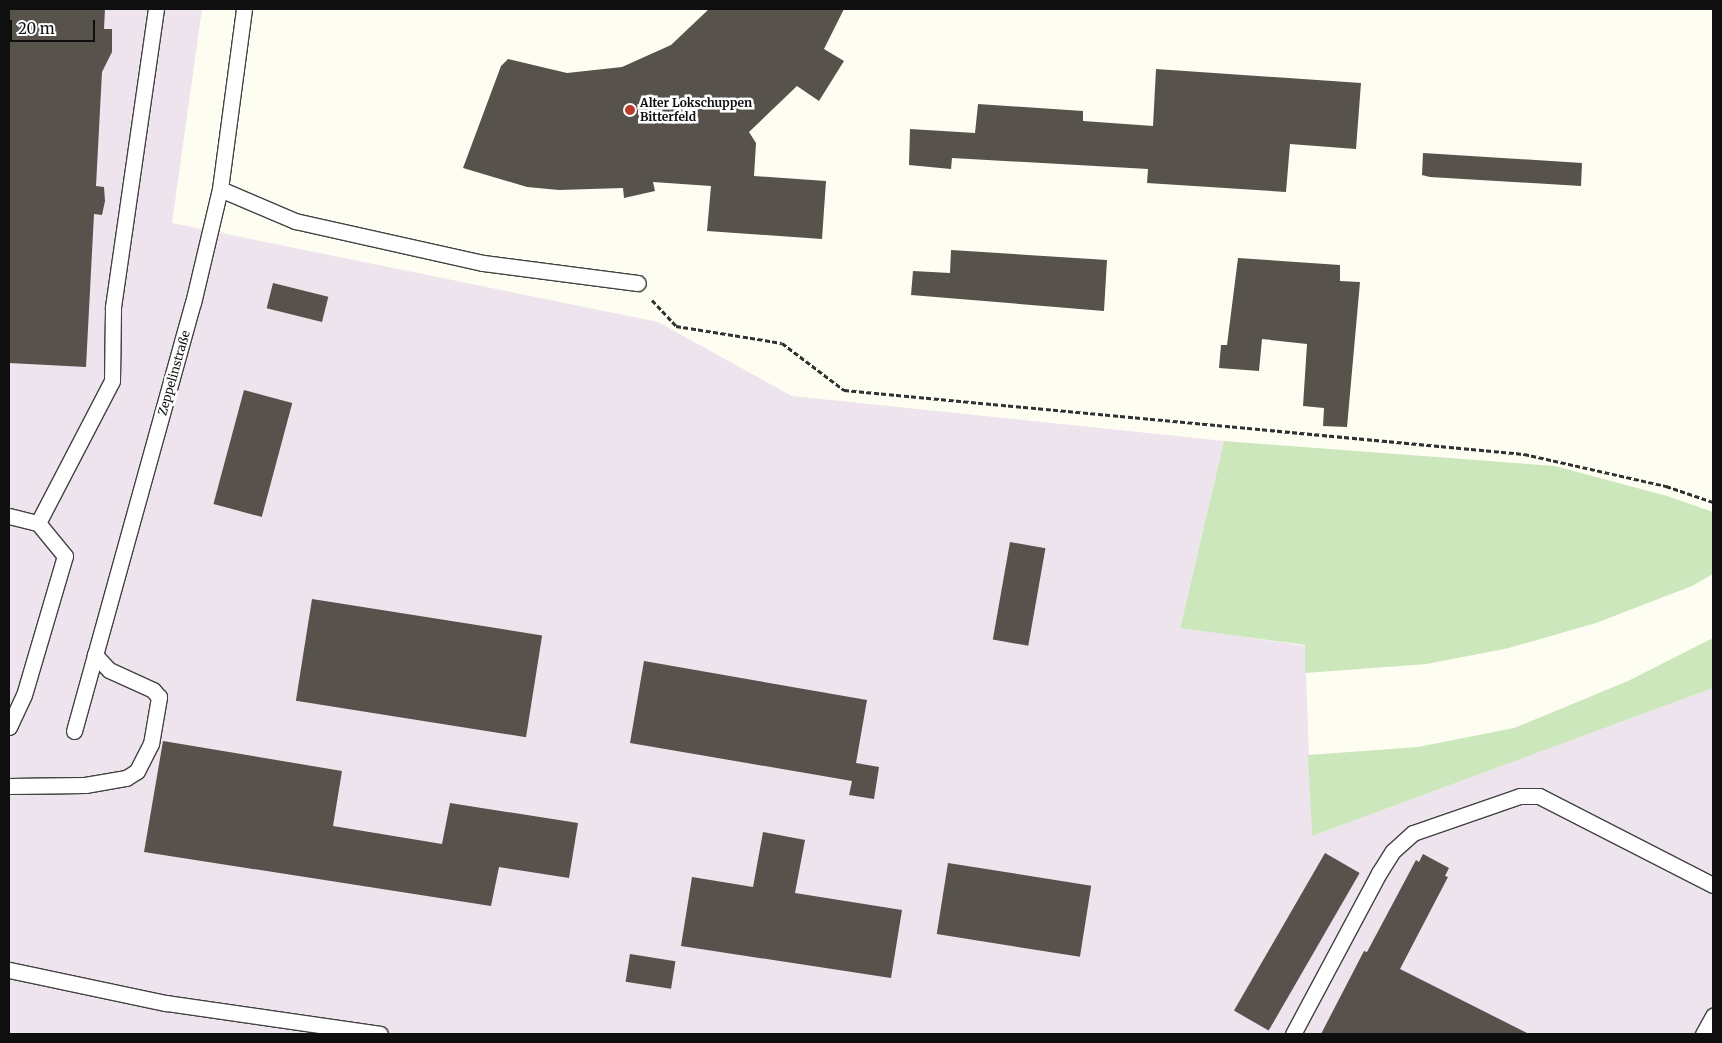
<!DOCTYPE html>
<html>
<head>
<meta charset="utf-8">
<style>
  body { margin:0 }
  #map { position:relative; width:1722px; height:1043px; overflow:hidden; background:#fefdf2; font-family:Merriweather,serif }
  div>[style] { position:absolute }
  .industrial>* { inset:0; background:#ede4ed }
  .green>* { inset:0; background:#cde7bd }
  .building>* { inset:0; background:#57524c; transform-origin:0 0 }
  .path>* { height:3px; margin-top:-1.5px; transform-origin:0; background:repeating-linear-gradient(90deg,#313131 0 5px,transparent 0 7.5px) }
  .roads { filter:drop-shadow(1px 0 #424242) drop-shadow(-1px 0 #424242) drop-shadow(0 1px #424242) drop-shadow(0 -1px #424242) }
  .service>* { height:15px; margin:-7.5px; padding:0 7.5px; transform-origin:7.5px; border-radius:7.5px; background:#fff }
  .dots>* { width:14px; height:14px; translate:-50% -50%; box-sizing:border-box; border:2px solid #fff; border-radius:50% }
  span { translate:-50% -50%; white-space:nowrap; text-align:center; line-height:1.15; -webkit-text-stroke:5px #fff; paint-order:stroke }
  .poi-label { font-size:12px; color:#0f0f0f; font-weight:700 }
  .left { translate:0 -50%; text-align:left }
  .street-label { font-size:12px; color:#0f0f0f }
  .frame { position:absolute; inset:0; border:10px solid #0f0f0f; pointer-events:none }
  .scale { position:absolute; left:10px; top:20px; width:85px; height:22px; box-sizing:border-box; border:2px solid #0f0f0f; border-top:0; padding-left:6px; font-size:15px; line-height:18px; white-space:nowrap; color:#0f0f0f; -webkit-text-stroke:4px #fff; paint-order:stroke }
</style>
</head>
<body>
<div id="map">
  <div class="industrial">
    <i style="clip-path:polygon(9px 9px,202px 9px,172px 223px,658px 322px,792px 396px,1224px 441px,1180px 627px,1305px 646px,1312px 836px,1713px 688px,1713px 1034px,9px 1034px)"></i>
  </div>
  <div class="green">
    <i style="clip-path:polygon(1224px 441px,1555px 466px,1667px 496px,1713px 512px,1713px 574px,1692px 586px,1596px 623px,1509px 648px,1427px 664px,1305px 673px,1305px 645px,1180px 628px)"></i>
    <i style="clip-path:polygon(1713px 638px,1713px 688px,1312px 836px,1308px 755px,1418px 747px,1514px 728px,1628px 681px)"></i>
  </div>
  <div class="building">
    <i style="clip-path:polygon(9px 9px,105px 9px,104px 29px,112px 29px,112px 52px,102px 72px,96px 186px,104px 187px,105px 201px,102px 215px,94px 214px,86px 367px,9px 363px)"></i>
    <i style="clip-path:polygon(709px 9px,844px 9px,824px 49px,844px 61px,819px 101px,797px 86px,749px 132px,756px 143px,754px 176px,826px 181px,822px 239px,707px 231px,711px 186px,653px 182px,655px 191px,624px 198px,623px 188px,559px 190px,527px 187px,463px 168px,501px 66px,508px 59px,567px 73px,622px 67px,671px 45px)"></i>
    <i style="clip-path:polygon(1156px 69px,1361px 83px,1356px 149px,1290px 144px,1286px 192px,1147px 183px,1148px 169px,952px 158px,951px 169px,909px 165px,910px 129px,975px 133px,978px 104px,1083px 111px,1083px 121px,1153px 126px)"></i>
    <i style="clip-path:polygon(1423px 153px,1582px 163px,1581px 186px,1430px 177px,1422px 175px)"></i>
    <i style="clip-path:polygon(951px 250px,1107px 260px,1104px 311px,911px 295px,913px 271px,950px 273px)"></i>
    <i style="clip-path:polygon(1238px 258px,1340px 265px,1340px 281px,1360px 282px,1347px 427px,1323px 426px,1324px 408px,1303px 406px,1307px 344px,1262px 339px,1259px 371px,1219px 368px,1221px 345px,1227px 345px)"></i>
    <i style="left:273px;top:283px;width:57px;height:26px;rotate:14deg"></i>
    <i style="left:244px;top:390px;width:50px;height:118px;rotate:15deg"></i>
    <i style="left:1010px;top:542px;width:36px;height:99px;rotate:10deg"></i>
    <i style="left:312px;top:599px;width:233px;height:103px;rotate:9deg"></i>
    <i style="clip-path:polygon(644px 661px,867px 700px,856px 763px,879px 767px,874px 799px,849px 795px,852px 781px,630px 743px)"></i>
    <i style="clip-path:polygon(163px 741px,342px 771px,333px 826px,442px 844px,450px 803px,578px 823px,569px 878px,499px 867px,491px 906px,144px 852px)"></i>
    <i style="clip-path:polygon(763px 832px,805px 840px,795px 893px,902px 910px,891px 978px,681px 946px,692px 877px,753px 887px)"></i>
    <i style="left:1325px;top:853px;width:40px;height:182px;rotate:30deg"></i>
    <i style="clip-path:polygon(1423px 854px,1449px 868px,1445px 876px,1448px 877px,1400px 969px,1529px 1034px,1321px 1034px,1364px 951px,1367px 952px,1416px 860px,1419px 862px)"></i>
    <i style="left:948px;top:863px;width:145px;height:72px;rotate:9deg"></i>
    <i style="left:630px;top:954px;width:46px;height:28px;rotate:9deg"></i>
  </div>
  <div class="path">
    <i style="left:652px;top:300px;width:35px;rotate:47deg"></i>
    <i style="left:676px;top:326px;width:107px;rotate:9.1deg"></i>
    <i style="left:782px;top:343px;width:78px;rotate:37.2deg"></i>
    <i style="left:844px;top:390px;width:683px;rotate:5.38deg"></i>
    <i style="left:1524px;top:454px;width:146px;rotate:12.7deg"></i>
    <i style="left:1666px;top:486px;width:50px;rotate:18.8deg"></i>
  </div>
  <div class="roads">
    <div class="service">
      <i style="left:220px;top:189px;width:82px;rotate:23.1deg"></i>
      <i style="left:295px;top:221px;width:193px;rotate:12.6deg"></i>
      <i style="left:483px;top:263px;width:156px;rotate:7.4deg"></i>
      <i style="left:9px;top:516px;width:30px;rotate:14deg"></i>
      <i style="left:9px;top:727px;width:35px;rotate:-65deg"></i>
      <i style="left:24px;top:695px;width:145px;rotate:-73.6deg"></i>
      <i style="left:65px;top:556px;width:43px;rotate:-129.3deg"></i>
      <i style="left:38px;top:523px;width:160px;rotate:-62.5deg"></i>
      <i style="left:112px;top:381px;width:74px;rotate:-89.2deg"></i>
      <i style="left:113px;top:307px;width:301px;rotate:-81.8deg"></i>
      <i style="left:74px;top:731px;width:444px;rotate:-74.5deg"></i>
      <i style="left:193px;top:303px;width:117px;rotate:-76.7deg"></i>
      <i style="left:220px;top:189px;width:182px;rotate:-82.4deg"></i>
      <i style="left:9px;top:786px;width:76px;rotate:-0.8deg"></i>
      <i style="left:85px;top:785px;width:42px;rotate:-9.7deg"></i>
      <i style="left:126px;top:778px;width:13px;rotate:-32deg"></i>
      <i style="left:137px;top:771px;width:30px;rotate:-63deg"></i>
      <i style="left:151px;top:744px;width:48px;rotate:-80.3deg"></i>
      <i style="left:159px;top:697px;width:9px;rotate:-131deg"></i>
      <i style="left:153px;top:690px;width:48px;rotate:-155.6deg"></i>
      <i style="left:109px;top:670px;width:21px;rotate:-133deg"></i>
      <i style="left:9px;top:970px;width:160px;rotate:11.9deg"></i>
      <i style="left:166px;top:1003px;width:216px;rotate:8.2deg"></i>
      <i style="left:1293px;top:1034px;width:183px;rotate:-61.9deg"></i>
      <i style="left:1379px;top:873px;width:26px;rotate:-58deg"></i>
      <i style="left:1393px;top:851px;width:27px;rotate:-42deg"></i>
      <i style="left:1413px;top:833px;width:113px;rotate:-19.1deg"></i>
      <i style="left:1520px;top:796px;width:19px"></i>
      <i style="left:1539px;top:796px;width:195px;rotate:27.1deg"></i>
      <i style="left:1703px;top:1034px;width:21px;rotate:-61deg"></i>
    </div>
  </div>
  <div class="dots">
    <i style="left:630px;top:110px;background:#b83b2e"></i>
  </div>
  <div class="poi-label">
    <span class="left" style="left:640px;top:110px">Alter Lokschuppen<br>Bitterfeld</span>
  </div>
  <div class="street-label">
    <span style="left:174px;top:373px;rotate:-74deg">Zeppelinstraße</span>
  </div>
  <div class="frame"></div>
  <div class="scale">20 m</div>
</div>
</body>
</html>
